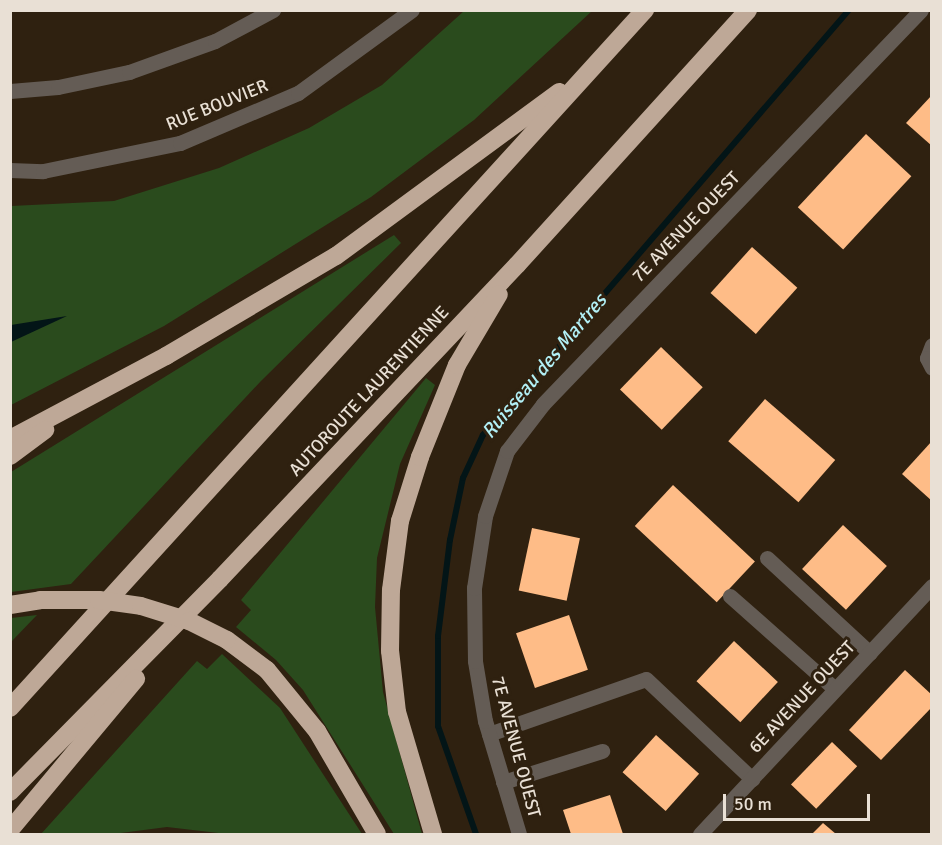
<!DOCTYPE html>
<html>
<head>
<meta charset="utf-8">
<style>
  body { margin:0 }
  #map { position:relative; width:942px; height:845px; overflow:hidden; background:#2f2110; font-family:Signika,sans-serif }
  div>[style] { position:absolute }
  .green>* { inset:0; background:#2a4b1d }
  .water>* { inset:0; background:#031517 }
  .stream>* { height:6px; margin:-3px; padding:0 3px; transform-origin:3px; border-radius:3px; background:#031517 }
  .building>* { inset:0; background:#febc87; transform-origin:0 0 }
  .minor>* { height:15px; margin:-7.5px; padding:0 7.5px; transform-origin:7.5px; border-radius:7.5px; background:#645c55 }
  .highway>* { height:18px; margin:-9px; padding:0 9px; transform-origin:9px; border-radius:9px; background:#bea897 }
  .highway-bridge>* { height:18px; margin:-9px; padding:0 9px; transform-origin:9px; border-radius:9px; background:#bea897 }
  span { translate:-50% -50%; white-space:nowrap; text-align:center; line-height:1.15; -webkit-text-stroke:6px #2f2110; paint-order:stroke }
  .street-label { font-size:18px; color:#e9e0d5 }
  .water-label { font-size:20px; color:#b2f0f6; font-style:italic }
  .frame { position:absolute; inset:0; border:12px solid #e9e0d5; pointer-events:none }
  .scale { position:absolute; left:723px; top:794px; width:147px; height:27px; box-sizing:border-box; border:3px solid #e9e0d5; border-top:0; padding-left:8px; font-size:18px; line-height:21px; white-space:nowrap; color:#e9e0d5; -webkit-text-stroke:4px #2f2110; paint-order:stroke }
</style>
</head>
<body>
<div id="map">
  <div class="green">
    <i style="clip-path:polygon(464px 11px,592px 11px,474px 120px,371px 197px,164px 326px,11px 405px,11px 206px,114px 201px,219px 168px,309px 128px,382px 85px)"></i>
    <i style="clip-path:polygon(394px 235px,401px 243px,261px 381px,71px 584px,11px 592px,11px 472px)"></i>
    <i style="clip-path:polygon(426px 378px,435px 385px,400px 464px,377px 558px,375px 607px,383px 692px,422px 834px,394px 834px,303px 690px,276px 660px,236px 627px,251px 610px,241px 600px)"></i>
    <i style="clip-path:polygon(37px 615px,11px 642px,11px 618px)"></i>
    <i style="clip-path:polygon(222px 654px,280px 708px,362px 834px,227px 834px,167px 827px,113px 834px,41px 834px,197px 661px,207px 669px)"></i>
  </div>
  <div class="water">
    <i style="clip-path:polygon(67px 316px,11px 342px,11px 325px)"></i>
  </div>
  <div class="stream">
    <i style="left:476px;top:834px;width:114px;rotate:-109.4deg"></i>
    <i style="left:438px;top:726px;width:90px;rotate:-90deg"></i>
    <i style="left:438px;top:636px;width:97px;rotate:-82.9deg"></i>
    <i style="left:450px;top:540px;width:63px;rotate:-78.2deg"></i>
    <i style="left:463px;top:478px;width:47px;rotate:-65.1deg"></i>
    <i style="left:483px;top:435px;width:561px;rotate:-49.27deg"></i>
  </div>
  <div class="building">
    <i style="clip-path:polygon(932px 95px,932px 146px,906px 123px)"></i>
    <i style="left:866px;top:134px;width:62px;height:100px;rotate:43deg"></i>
    <i style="left:752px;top:247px;width:61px;height:62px;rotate:42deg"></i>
    <i style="left:661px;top:347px;width:58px;height:59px;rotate:44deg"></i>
    <i style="left:765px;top:399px;width:93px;height:56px;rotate:41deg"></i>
    <i style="clip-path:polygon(932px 441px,932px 501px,902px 474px)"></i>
    <i style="left:673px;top:485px;width:112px;height:56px;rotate:43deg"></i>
    <i style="left:843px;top:525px;width:60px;height:60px;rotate:43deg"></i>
    <i style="left:532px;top:528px;width:49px;height:64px;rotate:12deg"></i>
    <i style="left:569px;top:615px;width:58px;height:56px;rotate:71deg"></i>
    <i style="left:734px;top:641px;width:60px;height:55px;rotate:43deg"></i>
    <i style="clip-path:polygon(905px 670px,932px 695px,932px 707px,881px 760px,849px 730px)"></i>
    <i style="left:656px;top:735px;width:58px;height:50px;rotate:42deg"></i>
    <i style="left:832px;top:742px;width:35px;height:59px;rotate:44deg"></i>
    <i style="clip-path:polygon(610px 795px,623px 834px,571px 834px,563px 810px)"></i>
    <i style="clip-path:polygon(823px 823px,836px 834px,812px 834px)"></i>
  </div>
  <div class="minor">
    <i style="left:10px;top:91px;width:48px;rotate:-4.8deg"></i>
    <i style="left:58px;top:87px;width:73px;rotate:-11.9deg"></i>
    <i style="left:129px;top:72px;width:91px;rotate:-19.8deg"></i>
    <i style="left:215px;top:41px;width:66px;rotate:-28.1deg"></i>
    <i style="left:10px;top:170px;width:33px;rotate:2deg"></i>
    <i style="left:43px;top:171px;width:140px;rotate:-11.6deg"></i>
    <i style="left:180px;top:143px;width:128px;rotate:-23deg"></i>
    <i style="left:298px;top:93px;width:141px;rotate:-36.1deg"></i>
    <i style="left:932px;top:345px;width:14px;rotate:111deg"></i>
    <i style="left:927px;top:358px;width:11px;rotate:63deg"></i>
    <i style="left:767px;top:558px;width:140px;rotate:42.7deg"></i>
    <i style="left:730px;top:596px;width:140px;rotate:41.5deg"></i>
    <i style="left:489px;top:734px;width:166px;rotate:-19.3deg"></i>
    <i style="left:646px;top:679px;width:146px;rotate:43.3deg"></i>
    <i style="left:503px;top:782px;width:104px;rotate:-17.4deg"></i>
    <i style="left:519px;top:834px;width:118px;rotate:-106.7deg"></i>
    <i style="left:485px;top:721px;width:61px;rotate:-99.5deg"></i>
    <i style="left:475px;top:661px;width:73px;rotate:-90.8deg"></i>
    <i style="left:474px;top:588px;width:73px;rotate:-81.3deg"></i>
    <i style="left:485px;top:516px;width:69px;rotate:-71.3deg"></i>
    <i style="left:507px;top:451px;width:59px;rotate:-52.5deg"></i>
    <i style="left:543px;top:404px;width:546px;rotate:-46.19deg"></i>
    <i style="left:700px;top:834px;width:340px;rotate:-46.9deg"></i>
  </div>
  <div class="highway">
    <i style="left:10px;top:439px;width:177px;rotate:-28deg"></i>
    <i style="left:166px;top:356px;width:197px;rotate:-30.5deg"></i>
    <i style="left:336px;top:256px;width:277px;rotate:-36.3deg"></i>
    <i style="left:10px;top:456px;width:44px;rotate:-36.6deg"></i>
    <i style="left:10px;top:605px;width:30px;rotate:-9deg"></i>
    <i style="left:227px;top:640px;width:50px;rotate:36.9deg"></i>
    <i style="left:267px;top:670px;width:79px;rotate:50.7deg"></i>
    <i style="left:317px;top:731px;width:119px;rotate:59.8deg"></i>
    <i style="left:10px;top:708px;width:944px;rotate:-47.71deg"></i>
    <i style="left:10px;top:792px;width:299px;rotate:-45.4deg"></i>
    <i style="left:220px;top:579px;width:432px;rotate:-46.6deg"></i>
    <i style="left:517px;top:265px;width:344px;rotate:-47.8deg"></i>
    <i style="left:10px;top:830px;width:197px;rotate:-50.2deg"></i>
    <i style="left:433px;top:834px;width:127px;rotate:-106.4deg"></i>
    <i style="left:397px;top:712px;width:61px;rotate:-96.5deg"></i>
    <i style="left:390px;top:651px;width:61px;rotate:-89.1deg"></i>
    <i style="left:391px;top:590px;width:70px;rotate:-82.6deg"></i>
    <i style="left:400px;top:521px;width:67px;rotate:-72.6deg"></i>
    <i style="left:420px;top:457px;width:99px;rotate:-68.1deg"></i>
    <i style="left:457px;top:365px;width:82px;rotate:-59.4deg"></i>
  </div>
  <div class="highway-bridge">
    <i style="left:40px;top:600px;width:59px"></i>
    <i style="left:99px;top:600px;width:42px;rotate:8.1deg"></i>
    <i style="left:141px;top:606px;width:50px;rotate:17.4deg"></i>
    <i style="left:189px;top:621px;width:42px;rotate:26.6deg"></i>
  </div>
  <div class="street-label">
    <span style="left:217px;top:105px;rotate:-22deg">RUE BOUVIER</span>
    <span style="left:686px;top:227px;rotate:-46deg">7E AVENUE OUEST</span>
    <span style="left:369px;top:391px;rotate:-47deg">AUTOROUTE LAURENTIENNE</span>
    <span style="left:802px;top:697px;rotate:-47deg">6E AVENUE OUEST</span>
    <span style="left:516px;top:747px;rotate:75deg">7E AVENUE OUEST</span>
  </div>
  <div class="water-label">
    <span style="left:544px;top:366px;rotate:-50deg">Ruisseau des Martres</span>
  </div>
  <div class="frame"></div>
  <div class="scale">50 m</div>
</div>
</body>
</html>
